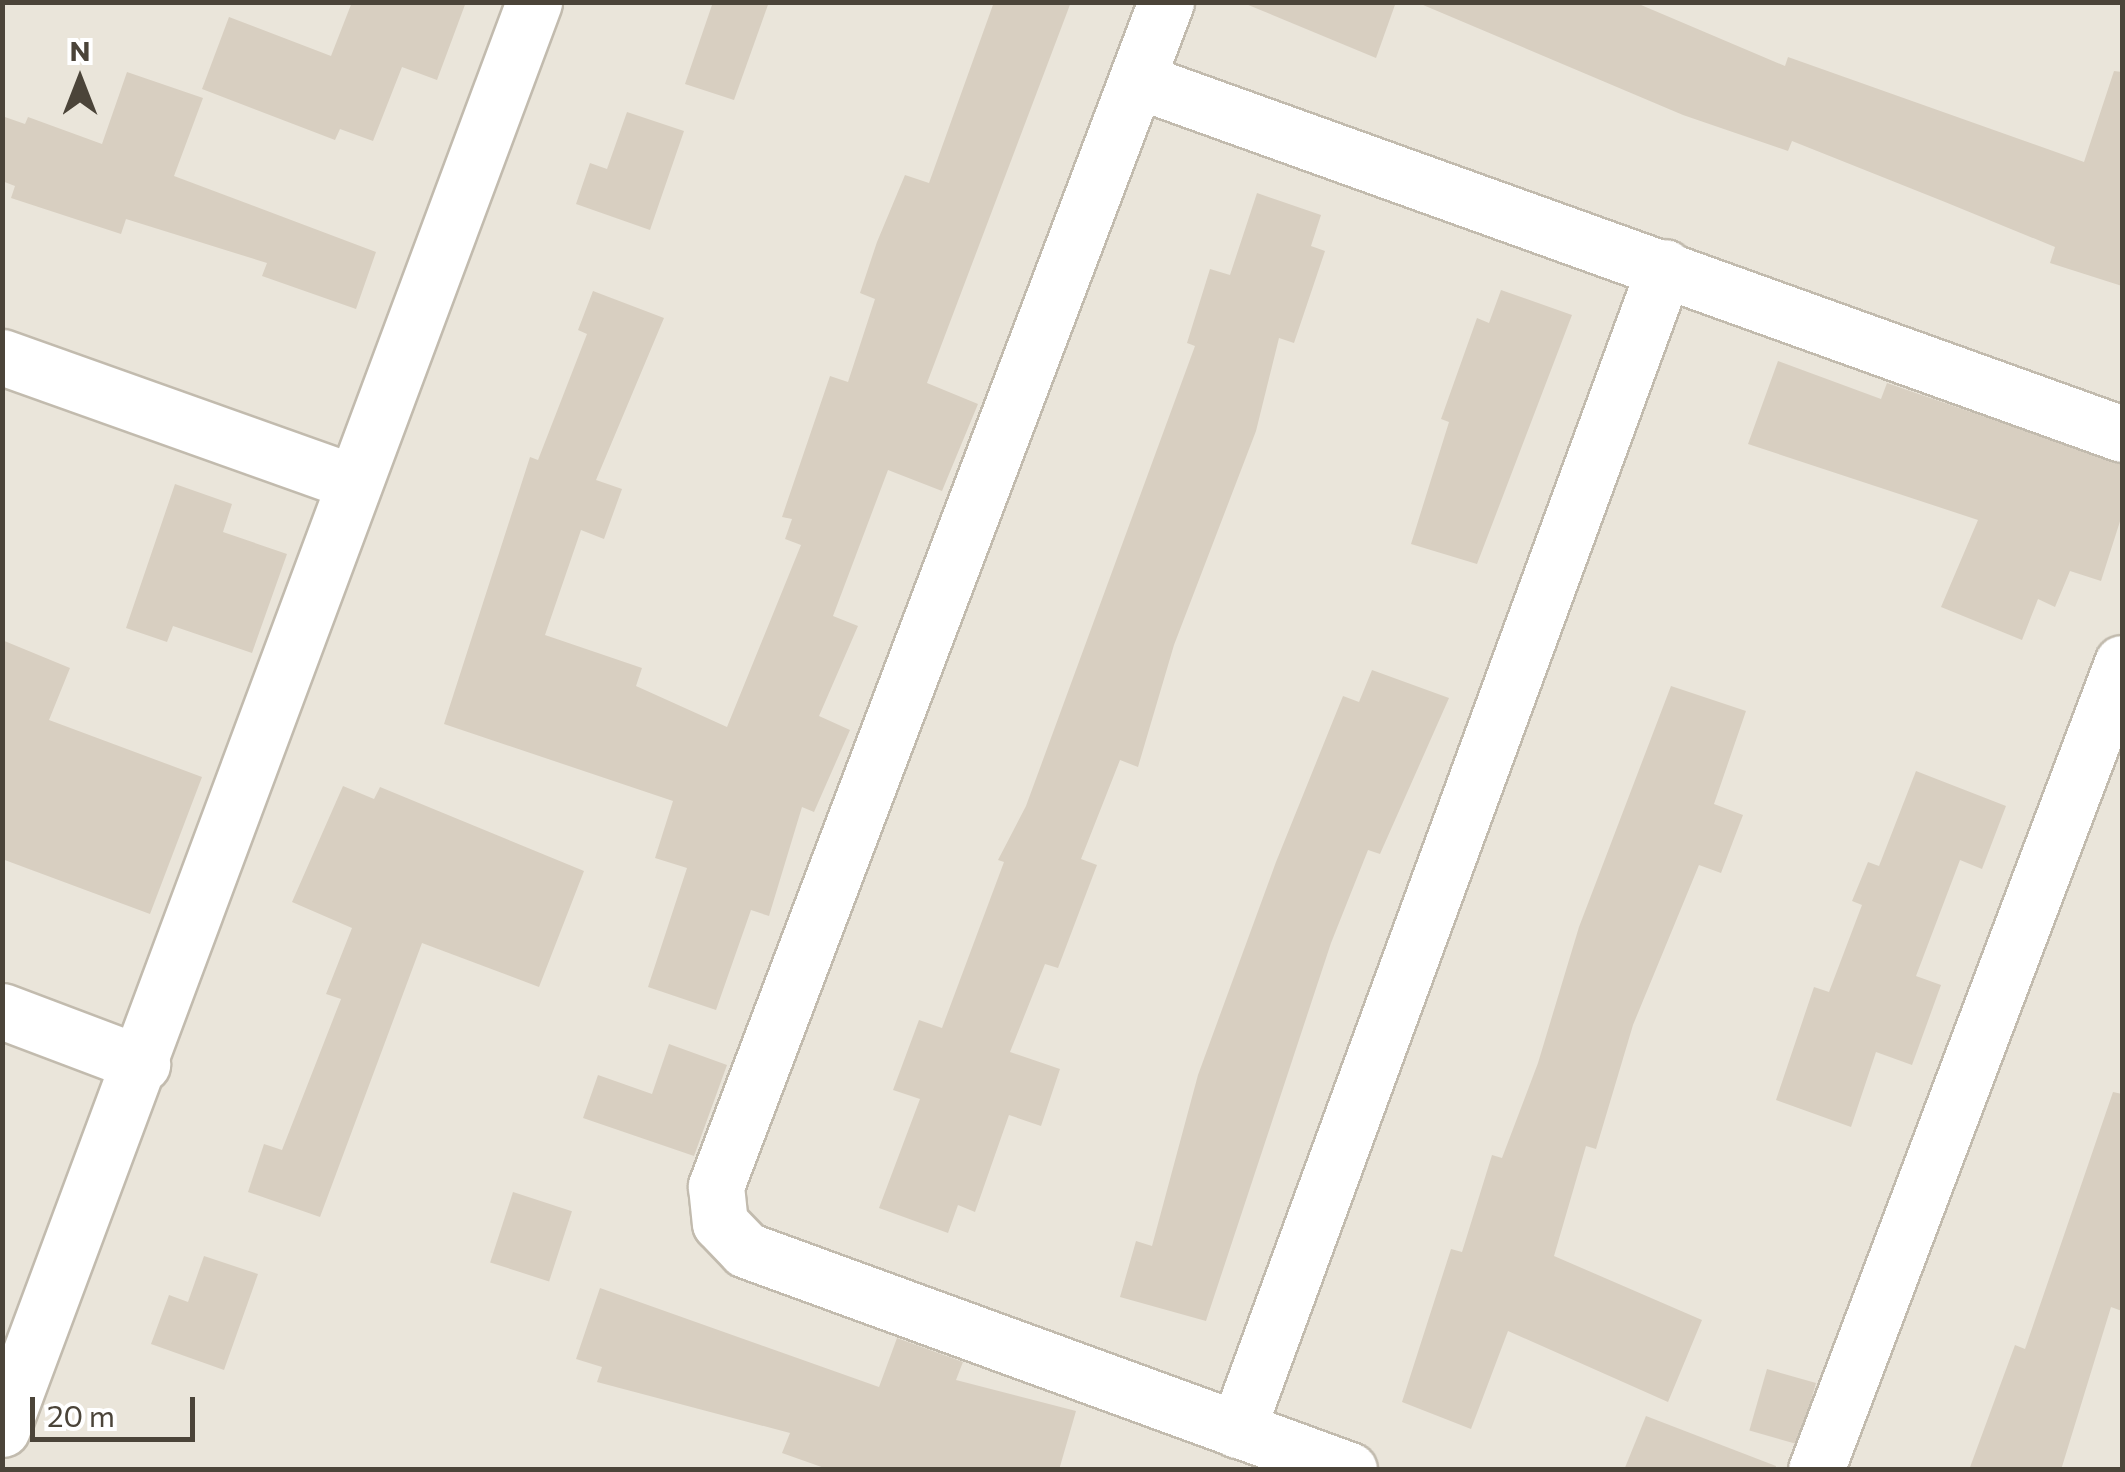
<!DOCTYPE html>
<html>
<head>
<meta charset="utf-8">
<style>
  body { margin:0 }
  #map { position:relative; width:2125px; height:1472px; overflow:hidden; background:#f6f3ec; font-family:Commissioner,sans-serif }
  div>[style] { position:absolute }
  .residential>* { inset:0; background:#eae5da; transform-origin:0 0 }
  .building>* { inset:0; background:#d8cfc1; transform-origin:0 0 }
  .roads { filter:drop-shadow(2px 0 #c2bbae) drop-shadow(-2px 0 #c2bbae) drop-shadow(0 2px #c2bbae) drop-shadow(0 -2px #c2bbae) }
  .minor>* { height:55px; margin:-27.5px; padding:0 27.5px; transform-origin:27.5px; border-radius:27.5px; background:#fff }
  span { translate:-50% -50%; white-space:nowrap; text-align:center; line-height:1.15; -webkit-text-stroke:10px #fff; paint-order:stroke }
  .frame { position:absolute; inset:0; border:5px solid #4b4439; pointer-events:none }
  .north { position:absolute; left:30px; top:30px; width:100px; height:100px; -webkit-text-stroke:8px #fff; paint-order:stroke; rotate:0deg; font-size:28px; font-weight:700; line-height:40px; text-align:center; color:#4b4439 }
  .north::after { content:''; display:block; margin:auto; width:35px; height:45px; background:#4b4439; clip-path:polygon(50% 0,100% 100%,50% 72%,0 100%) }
  .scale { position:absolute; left:30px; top:1397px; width:165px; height:45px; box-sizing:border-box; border:5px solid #4b4439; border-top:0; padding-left:12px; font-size:30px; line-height:35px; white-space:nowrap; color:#4b4439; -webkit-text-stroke:8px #fff; paint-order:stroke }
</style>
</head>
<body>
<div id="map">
  <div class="residential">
    <i style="left:3px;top:3px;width:2119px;height:1466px"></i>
  </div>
  <div class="building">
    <i style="clip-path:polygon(352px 2px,466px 2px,437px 80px,402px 67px,373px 141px,340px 129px,335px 140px,202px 89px,229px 17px,331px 56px)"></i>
    <i style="clip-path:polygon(713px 2px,769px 2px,734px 100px,685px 84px)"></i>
    <i style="clip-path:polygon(994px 2px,1071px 2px,927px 383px,978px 404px,942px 491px,888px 470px,833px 616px,858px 626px,819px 716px,850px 730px,814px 812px,802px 807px,769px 916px,751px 910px,716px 1010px,648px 987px,687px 868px,655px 858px,673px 801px,444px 724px,530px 457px,538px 460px,587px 334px,578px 330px,593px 291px,664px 318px,596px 480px,622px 489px,604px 539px,581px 530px,545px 635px,642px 668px,636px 686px,727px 727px,801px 545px,785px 539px,792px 519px,782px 517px,830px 376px,848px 382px,875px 299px,860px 293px,877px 242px,905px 175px,929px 183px)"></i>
    <i style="clip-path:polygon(1241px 2px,1396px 2px,1376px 58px)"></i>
    <i style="clip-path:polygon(1416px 2px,1634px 2px,1785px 66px,1788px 57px,2084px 162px,2114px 71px,2122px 72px,2122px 286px,2050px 263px,2055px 247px,1945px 202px,1792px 141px,1788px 151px,1683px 115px)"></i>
    <i style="clip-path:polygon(127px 72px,203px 98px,174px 176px,376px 252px,356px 309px,262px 276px,267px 263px,126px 219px,121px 234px,11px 198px,15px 186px,2px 181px,2px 116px,25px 124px,28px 117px,102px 144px)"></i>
    <i style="clip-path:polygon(627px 112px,684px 131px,650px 230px,576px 204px,590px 163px,607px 169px)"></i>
    <i style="clip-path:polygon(1257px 193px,1321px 215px,1311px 246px,1325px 251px,1294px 343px,1279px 338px,1256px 431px,1174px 645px,1138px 767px,1120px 760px,1081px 859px,1097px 865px,1058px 968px,1045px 964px,1010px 1052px,1060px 1069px,1041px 1126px,1009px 1115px,975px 1212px,958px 1205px,948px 1233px,879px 1208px,920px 1099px,893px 1090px,919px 1020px,942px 1028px,1004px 862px,998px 860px,1026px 806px,1195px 346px,1187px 343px,1210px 269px,1230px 275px)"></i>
    <i style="clip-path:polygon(1501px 290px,1572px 315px,1477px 564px,1411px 544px,1449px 422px,1441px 419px,1477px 318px,1489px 323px)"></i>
    <i style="clip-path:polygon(1778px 361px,1881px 399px,1887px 383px,2122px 464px,2122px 515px,2101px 581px,2070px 571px,2055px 607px,2038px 599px,2022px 640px,1941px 607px,1978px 520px,1748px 444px)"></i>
    <i style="clip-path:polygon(175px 484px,232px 504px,223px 532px,287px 554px,252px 653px,173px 626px,167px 642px,126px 628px)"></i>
    <i style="clip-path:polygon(2px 640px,70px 668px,49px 720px,202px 777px,150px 914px,2px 859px)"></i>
    <i style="clip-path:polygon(1372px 670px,1449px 698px,1380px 854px,1368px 850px,1331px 943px,1206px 1321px,1120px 1297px,1136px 1241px,1152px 1246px,1198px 1075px,1276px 862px,1343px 696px,1359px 702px)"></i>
    <i style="clip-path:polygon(1671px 686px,1746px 711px,1714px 804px,1743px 815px,1721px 873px,1699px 865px,1633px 1025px,1596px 1149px,1586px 1146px,1554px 1256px,1702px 1320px,1668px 1402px,1508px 1331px,1471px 1429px,1402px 1402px,1451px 1249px,1462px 1252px,1492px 1155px,1502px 1158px,1538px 1063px,1579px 927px)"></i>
    <i style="clip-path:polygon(1916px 771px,2006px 806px,1982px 869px,1960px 860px,1916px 976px,1941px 985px,1912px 1065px,1876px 1052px,1851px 1127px,1776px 1100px,1814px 987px,1829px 992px,1862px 905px,1852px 901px,1868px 862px,1879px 866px)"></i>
    <i style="clip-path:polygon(343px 786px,374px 799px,380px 787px,584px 871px,539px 987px,422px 943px,320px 1217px,248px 1192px,264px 1144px,282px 1150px,341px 999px,326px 994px,352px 928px,292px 902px)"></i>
    <i style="clip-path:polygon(669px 1044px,727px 1065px,694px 1156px,583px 1118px,598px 1075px,652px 1094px)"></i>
    <i style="clip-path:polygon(2113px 1092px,2122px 1094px,2122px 1311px,2111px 1307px,2061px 1470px,1969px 1470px,2015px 1345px,2025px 1349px)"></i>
    <i style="left:513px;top:1192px;width:62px;height:74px;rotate:18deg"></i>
    <i style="clip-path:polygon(204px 1256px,258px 1274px,224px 1370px,151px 1344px,169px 1295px,188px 1302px)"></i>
    <i style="clip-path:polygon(600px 1288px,879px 1387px,897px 1338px,963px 1362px,956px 1380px,1076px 1411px,1059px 1470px,830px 1470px,782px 1453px,790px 1433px,597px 1382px,602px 1367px,576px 1359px)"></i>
    <i style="left:1767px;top:1369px;width:51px;height:64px;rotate:16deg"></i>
    <i style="clip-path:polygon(1646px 1416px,1776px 1466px,1775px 1470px,1624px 1470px)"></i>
  </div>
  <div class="roads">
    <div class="minor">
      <i style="left:1166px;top:2px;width:1267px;rotate:110.81deg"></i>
      <i style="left:716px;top:1186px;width:37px;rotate:84deg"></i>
      <i style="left:720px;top:1223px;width:37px;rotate:46deg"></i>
      <i style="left:746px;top:1250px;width:642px;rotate:20.04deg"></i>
      <i style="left:1139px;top:81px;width:1044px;rotate:19.75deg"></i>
      <i style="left:2px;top:357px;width:373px;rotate:19.6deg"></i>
      <i style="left:2px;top:1011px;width:150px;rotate:20.7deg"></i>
      <i style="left:2px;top:1429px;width:1523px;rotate:-69.55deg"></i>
      <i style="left:1237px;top:1430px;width:1239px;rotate:-69.8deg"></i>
      <i style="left:1816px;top:1470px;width:863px;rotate:-69.23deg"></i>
    </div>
  </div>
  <div class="frame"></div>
  <div class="north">N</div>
  <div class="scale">20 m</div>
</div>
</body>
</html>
